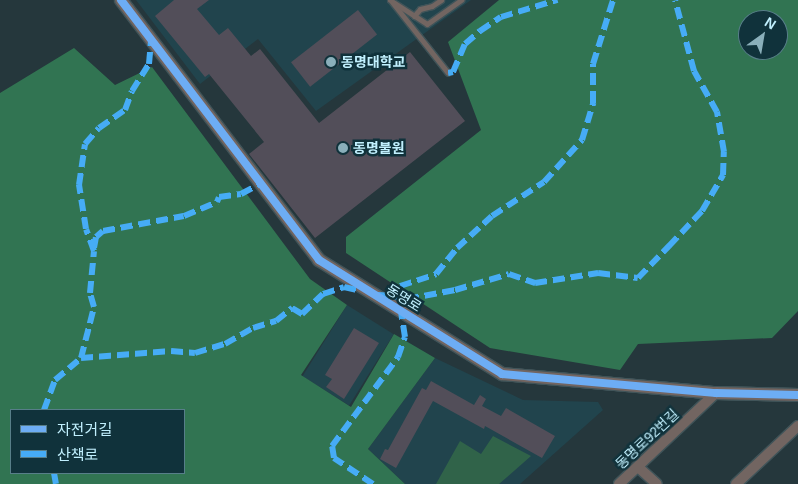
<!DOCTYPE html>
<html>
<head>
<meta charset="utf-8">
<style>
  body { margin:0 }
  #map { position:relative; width:798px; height:484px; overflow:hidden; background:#25373c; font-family:Arial,"Noto Sans KR",sans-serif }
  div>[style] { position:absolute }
  .built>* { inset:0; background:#21444d; transform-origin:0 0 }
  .green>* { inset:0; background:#306349 }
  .forest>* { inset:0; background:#317452 }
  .building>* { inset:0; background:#524e59; transform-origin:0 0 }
  .roads { filter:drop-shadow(1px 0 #405459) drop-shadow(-1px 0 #405459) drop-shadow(0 1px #405459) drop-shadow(0 -1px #405459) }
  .service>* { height:5px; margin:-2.5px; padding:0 2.5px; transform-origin:2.5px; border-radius:2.5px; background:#726561 }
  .minor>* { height:10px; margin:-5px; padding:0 5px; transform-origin:5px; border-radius:5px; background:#726561 }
  .tertiary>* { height:12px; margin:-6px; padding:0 6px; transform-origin:6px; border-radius:6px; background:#726561 }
  .quiet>* { height:6px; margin-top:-3px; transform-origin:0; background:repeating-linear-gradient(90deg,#46acf6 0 12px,transparent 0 18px) }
  .cycleway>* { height:8px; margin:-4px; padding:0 4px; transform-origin:4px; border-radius:4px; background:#6dadf4 }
  .dots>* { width:14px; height:14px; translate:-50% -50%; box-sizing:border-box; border:2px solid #10323b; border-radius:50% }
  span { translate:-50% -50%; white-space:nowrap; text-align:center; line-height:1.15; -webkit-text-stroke:5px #10323b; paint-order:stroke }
  .poi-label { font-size:14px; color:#c1f0fe; font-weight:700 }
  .left { translate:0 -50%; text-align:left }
  .street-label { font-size:14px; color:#c1f0fe }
  .legend { position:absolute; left:10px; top:409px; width:175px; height:65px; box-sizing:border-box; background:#10323b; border:1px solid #577e89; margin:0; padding:6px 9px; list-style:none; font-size:15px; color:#c1f0fe }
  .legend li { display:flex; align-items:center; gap:10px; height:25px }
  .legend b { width:25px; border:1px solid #577e89 }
  .north { position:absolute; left:738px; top:10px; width:50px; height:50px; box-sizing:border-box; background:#10323b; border:1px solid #577e89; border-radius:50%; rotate:32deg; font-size:14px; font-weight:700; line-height:20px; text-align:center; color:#c1f0fe }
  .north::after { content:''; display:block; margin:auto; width:18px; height:22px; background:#8aafba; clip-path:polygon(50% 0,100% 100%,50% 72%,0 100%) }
</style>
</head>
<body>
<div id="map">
  <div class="built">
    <i style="clip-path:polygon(136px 0,471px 0,316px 111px,258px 39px,200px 84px)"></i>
    <i style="left:347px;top:305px;width:55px;height:84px;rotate:32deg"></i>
    <i style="clip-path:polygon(435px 358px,523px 400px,598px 402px,603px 410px,520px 484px,405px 484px,368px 449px)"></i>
  </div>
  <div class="green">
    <i style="clip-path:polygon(493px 436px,531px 456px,499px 484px,436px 484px,460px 441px,481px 454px)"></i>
  </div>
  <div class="forest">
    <i style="clip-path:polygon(evenodd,499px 0,798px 0,798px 311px,772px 338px,638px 344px,620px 370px,490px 348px,346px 253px,346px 237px,481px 130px,448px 42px,499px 0,748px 20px,778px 20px,778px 50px,748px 50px,748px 20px)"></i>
    <i style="clip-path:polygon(evenodd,74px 48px,115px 85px,152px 67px,310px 279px,347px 305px,301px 375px,351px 407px,394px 334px,435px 358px,368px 449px,405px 484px,0 484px,0 93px,74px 48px,11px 410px,184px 410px,184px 473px,11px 473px,11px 410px)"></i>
  </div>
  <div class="building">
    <i style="clip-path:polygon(174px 0,209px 0,197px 9px,219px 35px,228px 28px,251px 56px,260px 49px,319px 123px,410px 52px,465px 121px,315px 238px,249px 154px,264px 142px,209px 74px,205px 77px,155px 16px)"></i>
    <i style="left:358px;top:10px;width:31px;height:85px;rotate:52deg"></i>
    <i style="clip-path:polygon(354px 328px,379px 343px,344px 399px,326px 387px,332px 379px,325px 375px)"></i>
    <i style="clip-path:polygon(431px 381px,474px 405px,480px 395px,486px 399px,482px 406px,501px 416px,506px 408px,555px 436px,542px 458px,485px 426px,484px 429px,433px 401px,396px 468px,380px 459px,385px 449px,388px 450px,422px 388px,426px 390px)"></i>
  </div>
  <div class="roads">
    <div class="service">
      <i style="left:390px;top:0;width:44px;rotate:33deg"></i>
      <i style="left:427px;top:24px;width:42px;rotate:-35.2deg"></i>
      <i style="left:392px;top:2px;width:90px;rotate:51.7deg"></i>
      <i style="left:414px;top:16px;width:9px;rotate:-49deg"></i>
      <i style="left:420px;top:9px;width:12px;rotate:-14deg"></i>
      <i style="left:432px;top:6px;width:11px;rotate:-34deg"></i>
    </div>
    <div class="minor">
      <i style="left:638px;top:467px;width:25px;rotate:42deg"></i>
      <i style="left:619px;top:484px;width:133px;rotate:-43.2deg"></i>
      <i style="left:736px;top:484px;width:85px;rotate:-43.1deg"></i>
    </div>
    <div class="tertiary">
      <i style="left:121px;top:0;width:327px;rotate:52.7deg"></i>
      <i style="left:319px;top:260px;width:216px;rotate:31.9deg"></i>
      <i style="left:502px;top:374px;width:215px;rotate:5.1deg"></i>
      <i style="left:716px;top:393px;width:82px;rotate:1.4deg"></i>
    </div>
  </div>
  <div class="quiet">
    <i style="left:448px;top:73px;width:5px;rotate:-11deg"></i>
    <i style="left:453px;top:72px;width:30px;rotate:-67deg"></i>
    <i style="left:465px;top:44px;width:20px;rotate:-41deg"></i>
    <i style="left:480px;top:31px;width:25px;rotate:-34deg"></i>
    <i style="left:501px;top:17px;width:59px;rotate:-16.9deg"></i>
    <i style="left:94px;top:248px;width:11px;rotate:-80deg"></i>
    <i style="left:96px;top:237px;width:9px;rotate:-41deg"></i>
    <i style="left:103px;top:231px;width:82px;rotate:-10.5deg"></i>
    <i style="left:184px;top:216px;width:36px;rotate:-23deg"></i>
    <i style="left:217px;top:202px;width:5px;rotate:-68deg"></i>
    <i style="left:219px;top:197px;width:22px;rotate:-8deg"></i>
    <i style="left:241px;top:194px;width:21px;rotate:-28deg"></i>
    <i style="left:378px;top:295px;width:16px;rotate:4deg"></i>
    <i style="left:394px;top:296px;width:12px;rotate:-59deg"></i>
    <i style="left:400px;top:286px;width:38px;rotate:-18deg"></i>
    <i style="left:436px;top:274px;width:33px;rotate:-51deg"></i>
    <i style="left:457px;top:248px;width:47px;rotate:-42.4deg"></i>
    <i style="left:492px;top:216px;width:62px;rotate:-33.2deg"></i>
    <i style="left:544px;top:182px;width:57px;rotate:-47.9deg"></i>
    <i style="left:582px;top:140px;width:39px;rotate:-73deg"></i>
    <i style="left:593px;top:103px;width:39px;rotate:-90deg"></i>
    <i style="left:593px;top:64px;width:67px;rotate:-72.6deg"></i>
    <i style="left:394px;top:296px;width:13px;rotate:13deg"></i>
    <i style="left:407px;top:299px;width:49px;rotate:-10.6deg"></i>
    <i style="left:455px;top:290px;width:56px;rotate:-16.5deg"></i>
    <i style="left:509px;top:274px;width:28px;rotate:19deg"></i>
    <i style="left:535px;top:283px;width:64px;rotate:-9deg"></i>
    <i style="left:598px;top:273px;width:40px;rotate:7.1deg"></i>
    <i style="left:638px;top:278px;width:45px;rotate:-45.9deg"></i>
    <i style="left:669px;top:246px;width:48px;rotate:-46.7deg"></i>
    <i style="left:702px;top:211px;width:42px;rotate:-59.7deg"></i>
    <i style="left:723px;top:175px;width:23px;rotate:-88deg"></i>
    <i style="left:724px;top:152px;width:41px;rotate:-99.9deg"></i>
    <i style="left:717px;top:112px;width:47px;rotate:-119.3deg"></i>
    <i style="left:694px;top:71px;width:73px;rotate:-105deg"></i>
    <i style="left:81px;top:358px;width:53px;rotate:-75.7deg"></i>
    <i style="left:94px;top:307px;width:15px;rotate:-106deg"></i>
    <i style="left:90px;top:293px;width:42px;rotate:-84.6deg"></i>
    <i style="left:94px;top:251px;width:23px;rotate:-110deg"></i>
    <i style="left:86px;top:229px;width:45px;rotate:-99deg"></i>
    <i style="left:79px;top:185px;width:41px;rotate:-81.7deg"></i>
    <i style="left:85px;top:144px;width:21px;rotate:-49deg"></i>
    <i style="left:99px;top:128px;width:32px;rotate:-35deg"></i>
    <i style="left:125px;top:110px;width:20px;rotate:-70deg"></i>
    <i style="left:132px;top:91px;width:32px;rotate:-58deg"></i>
    <i style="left:149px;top:64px;width:23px;rotate:-85deg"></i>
    <i style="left:44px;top:410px;width:32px;rotate:-70deg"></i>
    <i style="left:55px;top:380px;width:34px;rotate:-40deg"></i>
    <i style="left:81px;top:358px;width:90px;rotate:-4.4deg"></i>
    <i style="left:171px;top:351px;width:24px;rotate:5deg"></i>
    <i style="left:195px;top:353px;width:31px;rotate:-17deg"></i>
    <i style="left:225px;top:344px;width:32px;rotate:-30deg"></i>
    <i style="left:253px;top:328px;width:24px;rotate:-17deg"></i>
    <i style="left:276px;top:321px;width:21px;rotate:-39deg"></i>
    <i style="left:292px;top:308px;width:12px;rotate:31deg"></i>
    <i style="left:302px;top:314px;width:29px;rotate:-44deg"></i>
    <i style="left:323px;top:294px;width:22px;rotate:-18deg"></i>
    <i style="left:344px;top:287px;width:17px;rotate:13deg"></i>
    <i style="left:54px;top:473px;width:11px;rotate:80deg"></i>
    <i style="left:373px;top:484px;width:47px;rotate:-146.3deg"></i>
    <i style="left:334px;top:458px;width:12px;rotate:-99deg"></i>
    <i style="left:332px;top:446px;width:111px;rotate:-53.4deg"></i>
    <i style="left:398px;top:357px;width:21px;rotate:-71deg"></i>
    <i style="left:405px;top:337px;width:26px;rotate:-99deg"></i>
  </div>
  <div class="cycleway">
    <i style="left:121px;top:0;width:327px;rotate:52.7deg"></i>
    <i style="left:319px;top:260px;width:216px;rotate:31.9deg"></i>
    <i style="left:502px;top:374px;width:215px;rotate:5.1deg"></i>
    <i style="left:716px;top:393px;width:82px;rotate:1.4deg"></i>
  </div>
  <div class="dots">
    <i style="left:331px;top:62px;background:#8aafba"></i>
    <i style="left:343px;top:148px;background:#8aafba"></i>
  </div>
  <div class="poi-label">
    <span class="left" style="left:341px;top:62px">동명대학교</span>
    <span class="left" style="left:353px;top:148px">동명불원</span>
  </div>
  <div class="street-label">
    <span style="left:404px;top:298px;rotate:32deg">동명로</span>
    <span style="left:647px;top:439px;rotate:-43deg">동명로92번길</span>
  </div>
  <ul class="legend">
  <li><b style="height:6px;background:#6dadf4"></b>자전거길</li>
  <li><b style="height:6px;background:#46acf6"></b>산책로</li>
  </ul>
  <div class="north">N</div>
</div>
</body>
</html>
